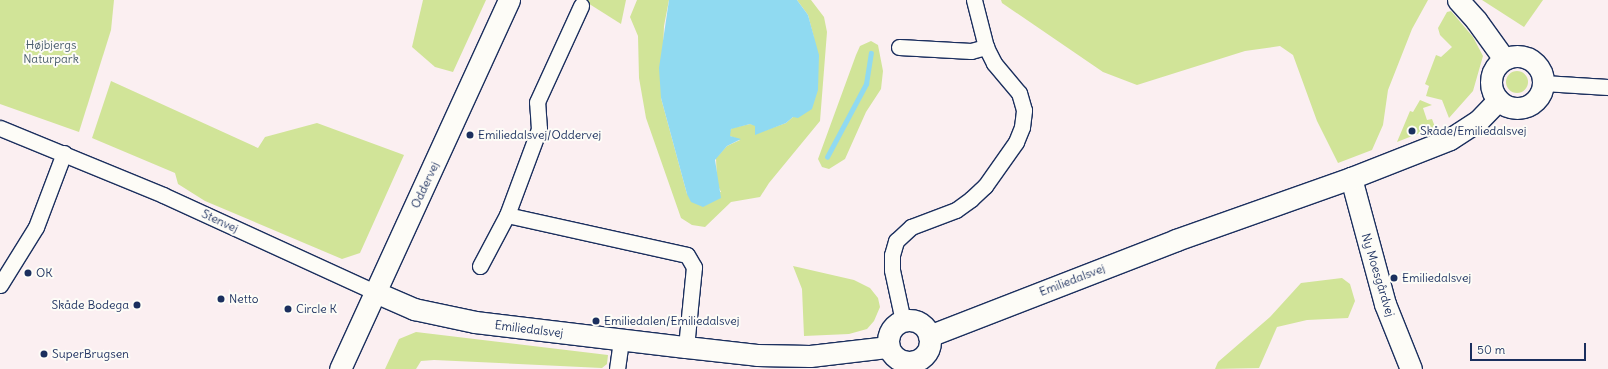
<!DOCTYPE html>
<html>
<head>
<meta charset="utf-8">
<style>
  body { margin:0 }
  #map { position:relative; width:1608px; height:369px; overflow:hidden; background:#fbeff1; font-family:Delius,sans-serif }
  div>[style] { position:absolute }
  .green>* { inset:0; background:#d1e498 }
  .round { border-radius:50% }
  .water>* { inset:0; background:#90daf1 }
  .stream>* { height:4.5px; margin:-2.25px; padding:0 2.25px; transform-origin:2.25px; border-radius:2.25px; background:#90daf1 }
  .roads { filter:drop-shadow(1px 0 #1b2f5e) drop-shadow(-1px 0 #1b2f5e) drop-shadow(0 1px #1b2f5e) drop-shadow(0 -1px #1b2f5e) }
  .street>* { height:15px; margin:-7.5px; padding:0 7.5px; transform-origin:7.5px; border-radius:7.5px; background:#fdfcf7 }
  .secondary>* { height:21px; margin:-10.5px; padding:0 10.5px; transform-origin:10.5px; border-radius:10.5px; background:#fdfcf7 }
  .secondary>.ring { margin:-10.5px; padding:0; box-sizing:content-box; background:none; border:21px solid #fdfcf7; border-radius:50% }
  .dots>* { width:11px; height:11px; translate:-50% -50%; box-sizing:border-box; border:2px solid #fdfcf7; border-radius:50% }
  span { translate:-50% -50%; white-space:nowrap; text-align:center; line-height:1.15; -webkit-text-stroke:4px #fdfcf7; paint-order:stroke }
  .park-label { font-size:12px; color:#485c6c }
  .poi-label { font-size:12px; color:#1b2f5e }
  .left { translate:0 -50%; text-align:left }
  .right { translate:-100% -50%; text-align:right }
  .street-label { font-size:12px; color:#1b2f5e }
  .scale { position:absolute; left:1470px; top:343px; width:116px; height:18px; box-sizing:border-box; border:2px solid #1b2f5e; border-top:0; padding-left:5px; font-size:12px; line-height:14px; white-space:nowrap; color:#1b2f5e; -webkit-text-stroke:3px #fdfcf7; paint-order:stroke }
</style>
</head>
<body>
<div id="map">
  <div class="green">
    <i style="clip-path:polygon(0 0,114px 0,111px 30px,79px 132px,0 104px)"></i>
    <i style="clip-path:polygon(423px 0,486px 0,453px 72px,435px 67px,412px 47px)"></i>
    <i style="clip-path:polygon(583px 0,626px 0,621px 24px)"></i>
    <i style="clip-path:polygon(637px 0,669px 0,664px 26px,661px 98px,687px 194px,721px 192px,717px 184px,716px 158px,727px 146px,740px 140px,730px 136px,729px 132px,732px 128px,750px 124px,755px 125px,755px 134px,786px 123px,793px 117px,814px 38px,808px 15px,797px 0,811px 0,824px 17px,827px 32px,820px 121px,769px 183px,760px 197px,731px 202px,705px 227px,692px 225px,681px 218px,646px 118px,639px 78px,638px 36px,630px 17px)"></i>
    <i style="clip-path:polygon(1001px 0,1428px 0,1412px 29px,1388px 90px,1383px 125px,1372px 150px,1338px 163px,1317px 121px,1293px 55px,1280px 46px,1245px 51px,1137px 85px,1103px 72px,1002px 3px)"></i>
    <i style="clip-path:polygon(1482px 0,1543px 0,1524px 27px)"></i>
    <i style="clip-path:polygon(1451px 11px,1473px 37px,1483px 56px,1473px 91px,1449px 118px,1442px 100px,1426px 96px,1429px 86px,1425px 84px,1436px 55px,1441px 57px,1452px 47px,1440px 35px,1438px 28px,1447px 12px)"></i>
    <i style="clip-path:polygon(871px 41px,878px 45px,883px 71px,881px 89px,866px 112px,845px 159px,829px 169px,822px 167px,818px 159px,856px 55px,860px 46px)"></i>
    <i class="round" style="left:1506px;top:71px;width:22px;height:22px"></i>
    <i style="clip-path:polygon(111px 81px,258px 148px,265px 137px,317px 123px,404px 155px,360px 253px,342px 259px,205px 201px,178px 184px,175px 173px,92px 138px)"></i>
    <i style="clip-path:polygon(1420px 100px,1432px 105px,1423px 108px,1427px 120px,1432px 119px,1435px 127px,1397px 142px,1410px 111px,1413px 112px)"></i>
    <i style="clip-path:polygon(793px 266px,854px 280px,870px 288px,878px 298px,880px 307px,874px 321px,867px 329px,849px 334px,804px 336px,802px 289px)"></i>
    <i style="clip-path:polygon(1342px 278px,1350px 284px,1355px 301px,1348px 318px,1307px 320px,1277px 327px,1259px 368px,1215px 369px,1218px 362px,1270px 317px,1301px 283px)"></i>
    <i style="clip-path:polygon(416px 332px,608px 355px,607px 364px,602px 368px,434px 360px,421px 361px,416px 369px,385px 369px,399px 339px)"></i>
  </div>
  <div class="water">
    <i style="clip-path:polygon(669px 0,797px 0,808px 15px,819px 55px,818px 90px,812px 109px,798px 118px,793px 117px,786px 123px,755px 135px,755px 126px,750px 124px,731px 129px,730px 136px,741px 139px,727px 146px,715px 160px,721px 198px,703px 207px,691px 202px,687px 194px,661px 98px,659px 68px)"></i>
  </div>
  <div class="stream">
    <i style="left:827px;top:157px;width:83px;rotate:-61.9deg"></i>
    <i style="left:866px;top:84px;width:31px;rotate:-81deg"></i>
  </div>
  <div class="roads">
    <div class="street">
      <i style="left:899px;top:47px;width:72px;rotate:3.2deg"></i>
      <i style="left:971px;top:51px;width:16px;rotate:-15deg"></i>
      <i style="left:1543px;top:83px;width:65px;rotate:3.5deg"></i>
      <i style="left:0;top:128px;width:176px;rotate:22.3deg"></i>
      <i style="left:163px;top:195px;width:233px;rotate:24.6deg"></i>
      <i style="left:507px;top:215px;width:184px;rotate:12.5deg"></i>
      <i style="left:687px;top:255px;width:14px;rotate:60deg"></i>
      <i style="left:694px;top:267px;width:80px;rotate:95.7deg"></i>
      <i style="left:480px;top:266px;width:58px;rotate:-62.1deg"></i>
      <i style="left:507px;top:215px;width:92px;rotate:-69.6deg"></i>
      <i style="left:539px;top:129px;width:27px;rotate:-94deg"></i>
      <i style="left:537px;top:102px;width:106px;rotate:-65.4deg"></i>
      <i style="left:0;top:285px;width:68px;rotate:-58.2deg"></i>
      <i style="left:36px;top:227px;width:79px;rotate:-69.3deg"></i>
      <i style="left:903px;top:321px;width:52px;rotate:-102.2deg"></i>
      <i style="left:892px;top:270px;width:15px;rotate:-90deg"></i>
      <i style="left:892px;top:255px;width:15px;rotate:-74deg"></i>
      <i style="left:896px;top:241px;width:21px;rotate:-43deg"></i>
      <i style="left:911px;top:227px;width:48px;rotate:-20.7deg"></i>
      <i style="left:956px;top:210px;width:19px;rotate:-36deg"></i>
      <i style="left:971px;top:199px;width:19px;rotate:-43deg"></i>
      <i style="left:985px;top:186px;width:54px;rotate:-54.8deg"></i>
      <i style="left:1016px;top:142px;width:16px;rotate:-68deg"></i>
      <i style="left:1022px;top:127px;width:17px;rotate:-83deg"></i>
      <i style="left:1024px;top:110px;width:18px;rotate:-106deg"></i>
      <i style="left:1019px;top:93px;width:39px;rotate:-130deg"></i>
      <i style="left:994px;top:63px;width:18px;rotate:-117deg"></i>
      <i style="left:986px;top:47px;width:49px;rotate:-104.3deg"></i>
      <i style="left:914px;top:362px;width:7px;rotate:74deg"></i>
      <i style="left:617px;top:369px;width:29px;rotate:-82deg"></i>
    </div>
    <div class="secondary">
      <i style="left:1458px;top:0;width:27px;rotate:48deg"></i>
      <i style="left:1476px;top:20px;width:48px;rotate:54.3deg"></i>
      <i class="ring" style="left:1491px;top:56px;width:31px;height:31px"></i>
      <i style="left:1351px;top:178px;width:131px;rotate:74.9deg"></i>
      <i style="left:1385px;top:304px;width:70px;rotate:68.2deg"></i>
      <i style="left:375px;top:292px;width:43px;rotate:23.6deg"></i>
      <i style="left:414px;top:309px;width:62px;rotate:12deg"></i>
      <i style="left:475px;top:322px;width:212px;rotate:6.8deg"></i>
      <i style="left:686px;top:347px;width:71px;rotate:6.4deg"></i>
      <i style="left:757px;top:355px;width:53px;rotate:1.1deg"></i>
      <i style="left:810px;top:356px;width:79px;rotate:-6.6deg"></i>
      <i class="ring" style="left:888px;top:320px;width:21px;height:21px"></i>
      <i style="left:929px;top:336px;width:265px;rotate:-21.2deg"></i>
      <i style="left:1176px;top:240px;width:186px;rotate:-19.5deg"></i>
      <i style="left:1351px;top:178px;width:106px;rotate:-21.5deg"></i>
      <i style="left:1450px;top:139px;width:33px;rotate:-33deg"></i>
      <i style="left:1478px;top:121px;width:29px;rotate:-46deg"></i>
      <i style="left:340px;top:369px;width:406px;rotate:-65.4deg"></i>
    </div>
  </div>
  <div class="dots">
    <i style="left:1412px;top:131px;background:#1b2f5e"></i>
    <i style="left:470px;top:135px;background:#1b2f5e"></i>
    <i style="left:28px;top:273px;background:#1b2f5e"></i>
    <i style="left:1394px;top:278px;background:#1b2f5e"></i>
    <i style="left:221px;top:299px;background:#1b2f5e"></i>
    <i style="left:137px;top:305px;background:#1b2f5e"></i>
    <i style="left:288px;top:309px;background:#1b2f5e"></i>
    <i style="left:596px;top:321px;background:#1b2f5e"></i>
    <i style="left:44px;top:354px;background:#1b2f5e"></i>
  </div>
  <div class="park-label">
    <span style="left:51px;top:52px">Højbjergs<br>Naturpark</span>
  </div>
  <div class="poi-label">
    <span class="left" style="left:1420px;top:131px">Skåde/Emiliedalsvej</span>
    <span class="left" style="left:478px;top:135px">Emiliedalsvej/Oddervej</span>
    <span class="left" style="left:36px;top:273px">OK</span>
    <span class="left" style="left:1402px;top:278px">Emiliedalsvej</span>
    <span class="left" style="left:229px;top:299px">Netto</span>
    <span class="right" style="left:129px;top:305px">Skåde Bodega</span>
    <span class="left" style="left:296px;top:309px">Circle K</span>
    <span class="left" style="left:604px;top:321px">Emiliedalen/Emiliedalsvej</span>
    <span class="left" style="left:52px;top:354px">SuperBrugsen</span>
  </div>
  <div class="street-label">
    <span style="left:425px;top:185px;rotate:-65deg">Oddervej</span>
    <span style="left:220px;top:221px;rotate:25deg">Stenvej</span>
    <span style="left:1378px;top:275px;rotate:73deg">Ny Moesgårdvej</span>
    <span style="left:1072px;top:280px;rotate:-21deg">Emiliedalsvej</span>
    <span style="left:529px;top:329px;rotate:7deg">Emiliedalsvej</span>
  </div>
  <div class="scale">50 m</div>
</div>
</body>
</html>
